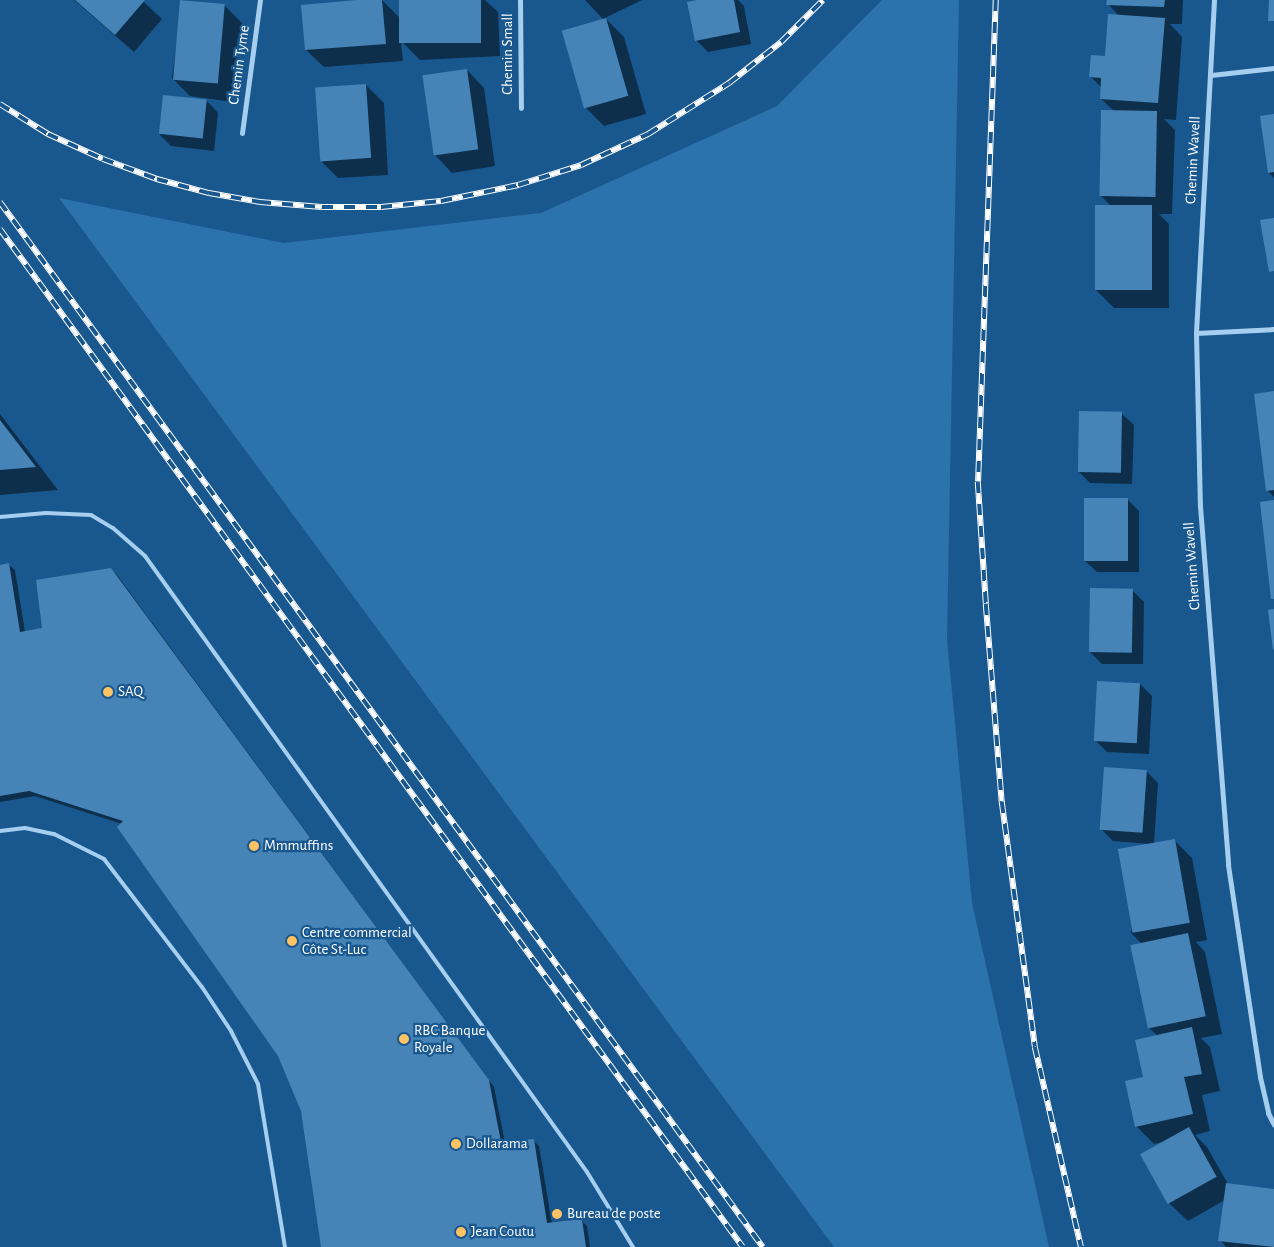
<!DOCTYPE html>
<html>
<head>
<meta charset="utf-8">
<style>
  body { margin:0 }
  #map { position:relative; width:1274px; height:1247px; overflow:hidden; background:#19588f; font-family:"Alegreya Sans",sans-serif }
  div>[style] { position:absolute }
  .green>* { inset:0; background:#2c72ad }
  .shadow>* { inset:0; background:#0007 }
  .building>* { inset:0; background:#4684b8; transform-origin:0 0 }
  .lane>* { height:4px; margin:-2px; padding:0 2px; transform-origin:2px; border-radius:2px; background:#a6ceef }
  .street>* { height:5px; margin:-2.5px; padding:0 2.5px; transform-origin:2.5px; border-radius:2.5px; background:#a6ceef }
  .rail>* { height:5.5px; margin-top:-2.75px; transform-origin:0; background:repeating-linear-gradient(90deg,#19588f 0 11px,#fff 0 22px); box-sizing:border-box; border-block:1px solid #fff }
  .dots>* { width:14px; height:14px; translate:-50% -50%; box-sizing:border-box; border:2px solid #19588f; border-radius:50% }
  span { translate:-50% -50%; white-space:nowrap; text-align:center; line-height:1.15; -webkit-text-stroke:4.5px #19588f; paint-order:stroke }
  .street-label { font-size:15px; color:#fff }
  .poi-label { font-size:15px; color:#fff }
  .left { translate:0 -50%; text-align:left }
</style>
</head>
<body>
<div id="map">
  <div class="green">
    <i style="clip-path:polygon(882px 0,959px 0,947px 639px,972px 903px,1049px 1247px,834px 1247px,59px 198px,284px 243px,541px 213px,777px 106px)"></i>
  </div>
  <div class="shadow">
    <i style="clip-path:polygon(74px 0,142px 0,162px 19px,134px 52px)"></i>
    <i style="clip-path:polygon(182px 0,224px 5px,242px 23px,232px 102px,190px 96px,172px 78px)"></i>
    <i style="clip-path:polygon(372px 0,382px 0,401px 19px,400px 0,485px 0,498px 12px,500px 56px,420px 60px,401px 41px,403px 61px,324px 67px,306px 50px)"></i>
    <i style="clip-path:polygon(642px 0,605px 18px,624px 37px,646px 114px,604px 126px,586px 108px,604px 20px,585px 0)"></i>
    <i style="clip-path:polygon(703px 0,738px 0,744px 6px,751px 44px,708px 52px,696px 40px)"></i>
    <i style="clip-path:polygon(1108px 0,1183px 0,1182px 24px,1170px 24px,1182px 37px,1176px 120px,1164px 119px,1175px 130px,1172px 214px,1159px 214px,1169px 224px,1169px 308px,1114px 308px,1096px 290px,1111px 206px,1100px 195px,1114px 111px,1101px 99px,1102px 88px,1090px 76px,1106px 57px,1119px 16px,1108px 4px)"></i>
    <i style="clip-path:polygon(467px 70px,484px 88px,495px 166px,452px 173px,435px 155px)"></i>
    <i style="clip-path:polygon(366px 85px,384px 103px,388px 175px,338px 178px,320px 160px)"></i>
    <i style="clip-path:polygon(207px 101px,218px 113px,214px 151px,171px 146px,159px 134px)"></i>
    <i style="clip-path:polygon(1274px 115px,1274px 178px,1269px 173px)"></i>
    <i style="clip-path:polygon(1274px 393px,1274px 497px,1268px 491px)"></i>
    <i style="clip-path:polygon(0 414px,58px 490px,0 495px)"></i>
    <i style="clip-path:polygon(1122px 414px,1134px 425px,1132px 484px,1090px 483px,1078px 471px)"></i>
    <i style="clip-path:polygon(1127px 499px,1139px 511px,1139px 572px,1097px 572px,1085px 561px)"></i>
    <i style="clip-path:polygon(9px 565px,15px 570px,25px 632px,43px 629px,111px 569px,117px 575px,494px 1087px,505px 1143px,533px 1140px,539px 1146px,552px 1224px,581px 1220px,587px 1226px,590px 1247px,322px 1247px,302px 1110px,279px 1055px,122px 824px,35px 796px,0 802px,0 566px)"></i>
    <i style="clip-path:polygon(1132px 590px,1144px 602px,1143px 664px,1102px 664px,1090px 652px)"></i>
    <i style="clip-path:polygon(1098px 682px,1140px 684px,1152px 696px,1149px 754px,1107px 752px,1095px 740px)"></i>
    <i style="clip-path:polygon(1146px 771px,1158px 783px,1154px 844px,1174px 840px,1192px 858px,1207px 940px,1196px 942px,1205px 952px,1222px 1034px,1201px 1038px,1210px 1047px,1220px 1091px,1202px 1095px,1210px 1131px,1195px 1135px,1207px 1147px,1228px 1184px,1274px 1190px,1274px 1247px,1226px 1247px,1220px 1240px,1225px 1200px,1188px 1221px,1170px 1204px,1142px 1156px,1167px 1141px,1154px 1144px,1136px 1126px,1144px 1078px,1158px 1036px,1149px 1028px,1141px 943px,1131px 933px,1149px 844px,1113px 841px,1101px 829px)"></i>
  </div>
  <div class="building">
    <i style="clip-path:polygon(75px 0,145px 0,115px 35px)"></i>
    <i style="left:180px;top:0;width:45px;height:80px;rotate:5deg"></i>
    <i style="clip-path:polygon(357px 0,382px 0,386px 44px,305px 50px,301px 5px)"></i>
    <i style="left:399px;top:0;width:82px;height:43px"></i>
    <i style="clip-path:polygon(697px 0,734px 0,740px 32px,695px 41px,687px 2px)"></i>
    <i style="clip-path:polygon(1107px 0,1165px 0,1164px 7px,1106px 5px)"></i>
    <i style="clip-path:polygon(1269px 0,1274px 0,1274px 21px,1268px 21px)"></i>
    <i style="clip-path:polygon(1108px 14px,1165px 18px,1158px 103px,1100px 99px,1101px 78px,1089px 77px,1091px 55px,1105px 56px)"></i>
    <i style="left:606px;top:18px;width:81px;height:46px;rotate:74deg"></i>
    <i style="left:467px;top:69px;width:81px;height:45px;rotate:82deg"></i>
    <i style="left:366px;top:84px;width:74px;height:51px;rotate:86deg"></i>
    <i style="left:163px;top:95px;width:44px;height:39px;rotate:6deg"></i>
    <i style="left:1101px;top:110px;width:56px;height:86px;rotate:1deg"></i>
    <i style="clip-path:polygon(1274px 114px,1274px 172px,1268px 173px,1260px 116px)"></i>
    <i style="left:1095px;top:205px;width:57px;height:85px"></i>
    <i style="clip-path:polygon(1274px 218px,1274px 271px,1269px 272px,1260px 220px)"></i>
    <i style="clip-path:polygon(1274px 391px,1274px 490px,1266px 491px,1254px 394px)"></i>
    <i style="left:1079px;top:411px;width:43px;height:61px;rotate:1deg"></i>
    <i style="clip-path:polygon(0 420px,36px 467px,0 470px)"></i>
    <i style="left:1084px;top:498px;width:44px;height:63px"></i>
    <i style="clip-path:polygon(1274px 500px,1274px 599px,1271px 599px,1260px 502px)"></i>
    <i style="clip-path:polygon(9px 563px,20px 632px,42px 628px,36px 580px,111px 568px,489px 1080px,501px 1142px,534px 1139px,547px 1223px,582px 1219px,586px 1247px,321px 1247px,301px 1111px,278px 1056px,117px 827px,123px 821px,29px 791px,0 796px,0 565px)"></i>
    <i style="left:1090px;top:588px;width:43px;height:64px;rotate:1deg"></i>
    <i style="clip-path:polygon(1274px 609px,1274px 649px,1273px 650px,1268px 610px)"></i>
    <i style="left:1097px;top:681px;width:43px;height:60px;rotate:3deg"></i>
    <i style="left:1104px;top:767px;width:43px;height:63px;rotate:4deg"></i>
    <i style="left:1175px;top:839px;width:85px;height:58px;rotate:80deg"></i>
    <i style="left:1188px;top:933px;width:85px;height:59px;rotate:78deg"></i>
    <i style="clip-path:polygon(1192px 1027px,1202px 1074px,1184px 1077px,1193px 1114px,1135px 1127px,1125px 1081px,1143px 1077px,1135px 1040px)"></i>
    <i style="left:1189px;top:1127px;width:57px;height:56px;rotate:61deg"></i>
    <i style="clip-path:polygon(1226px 1183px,1274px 1189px,1274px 1247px,1218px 1241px)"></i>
  </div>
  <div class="lane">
    <i style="left:0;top:517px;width:46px;rotate:-5deg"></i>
    <i style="left:46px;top:513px;width:45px;rotate:2.5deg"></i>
    <i style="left:91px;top:515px;width:26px;rotate:31deg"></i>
    <i style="left:113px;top:528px;width:43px;rotate:41.2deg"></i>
    <i style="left:145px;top:556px;width:758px;rotate:54.34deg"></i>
    <i style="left:587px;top:1172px;width:88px;rotate:58.5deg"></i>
    <i style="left:0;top:831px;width:25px;rotate:-7deg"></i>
    <i style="left:25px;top:828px;width:30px;rotate:12deg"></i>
    <i style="left:54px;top:834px;width:56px;rotate:26.6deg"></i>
    <i style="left:104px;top:859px;width:161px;rotate:52.6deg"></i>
    <i style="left:202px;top:987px;width:53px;rotate:56.6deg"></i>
    <i style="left:231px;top:1031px;width:59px;rotate:63deg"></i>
    <i style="left:258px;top:1084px;width:165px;rotate:80.6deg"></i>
  </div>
  <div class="street">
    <i style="left:520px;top:0;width:108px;rotate:89.5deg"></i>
    <i style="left:1214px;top:0;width:333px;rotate:93.1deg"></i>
    <i style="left:1196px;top:333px;width:173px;rotate:88.7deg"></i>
    <i style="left:1200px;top:506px;width:360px;rotate:85.5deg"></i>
    <i style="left:1228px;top:865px;width:214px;rotate:81.4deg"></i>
    <i style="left:1260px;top:1077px;width:37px;rotate:77deg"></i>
    <i style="left:1268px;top:1113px;width:13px;rotate:63deg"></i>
    <i style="left:1211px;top:75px;width:63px;rotate:-6.3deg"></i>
    <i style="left:242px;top:133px;width:134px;rotate:-82.3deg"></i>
    <i style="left:1196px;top:333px;width:78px;rotate:-2.9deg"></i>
  </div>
  <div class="rail">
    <i style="left:996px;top:0;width:482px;rotate:92.1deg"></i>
    <i style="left:978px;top:482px;width:122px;rotate:86.2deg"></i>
    <i style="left:986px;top:604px;width:199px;rotate:85.4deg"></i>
    <i style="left:1002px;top:802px;width:247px;rotate:82.3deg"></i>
    <i style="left:1035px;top:1047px;width:205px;rotate:77deg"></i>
    <i style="left:0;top:104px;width:57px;rotate:32deg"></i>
    <i style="left:48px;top:134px;width:60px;rotate:24.4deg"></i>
    <i style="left:103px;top:159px;width:58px;rotate:20.3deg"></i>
    <i style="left:157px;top:179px;width:54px;rotate:15.1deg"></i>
    <i style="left:209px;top:193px;width:52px;rotate:10deg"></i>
    <i style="left:260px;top:202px;width:62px;rotate:4.6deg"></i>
    <i style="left:322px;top:207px;width:59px"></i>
    <i style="left:381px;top:207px;width:60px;rotate:-5.7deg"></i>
    <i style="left:441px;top:201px;width:79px;rotate:-11.7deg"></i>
    <i style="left:518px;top:185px;width:66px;rotate:-17.6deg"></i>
    <i style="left:581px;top:165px;width:74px;rotate:-24.8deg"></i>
    <i style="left:648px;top:134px;width:96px;rotate:-32.2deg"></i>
    <i style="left:729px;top:83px;width:66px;rotate:-38.3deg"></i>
    <i style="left:781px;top:42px;width:59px;rotate:-45deg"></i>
    <i style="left:0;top:202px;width:1294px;rotate:53.87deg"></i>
    <i style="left:0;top:229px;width:1260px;rotate:53.88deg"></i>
  </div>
  <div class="dots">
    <i style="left:108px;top:692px;background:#ffc363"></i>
    <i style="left:254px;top:846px;background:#ffc363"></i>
    <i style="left:292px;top:941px;background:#ffc363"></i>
    <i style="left:404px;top:1039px;background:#ffc363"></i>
    <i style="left:456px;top:1144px;background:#ffc363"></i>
    <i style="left:557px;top:1214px;background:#ffc363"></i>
    <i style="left:461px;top:1232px;background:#ffc363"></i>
  </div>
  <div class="street-label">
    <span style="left:508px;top:54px;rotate:-90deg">Chemin Small</span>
    <span style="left:239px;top:65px;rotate:-82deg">Chemin Tyme</span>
    <span style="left:1193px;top:160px;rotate:-87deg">Chemin Wavell</span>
    <span style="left:1192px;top:566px;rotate:-94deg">Chemin Wavell</span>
  </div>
  <div class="poi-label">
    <span class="left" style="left:118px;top:692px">SAQ</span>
    <span class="left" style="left:264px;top:846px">Mmmuffins</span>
    <span class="left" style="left:302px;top:941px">Centre commercial<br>Côte St-Luc</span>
    <span class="left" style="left:414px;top:1039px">RBC Banque<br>Royale</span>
    <span class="left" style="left:466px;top:1144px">Dollarama</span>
    <span class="left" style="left:567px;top:1214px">Bureau de poste</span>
    <span class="left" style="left:471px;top:1232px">Jean Coutu</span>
  </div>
</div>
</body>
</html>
